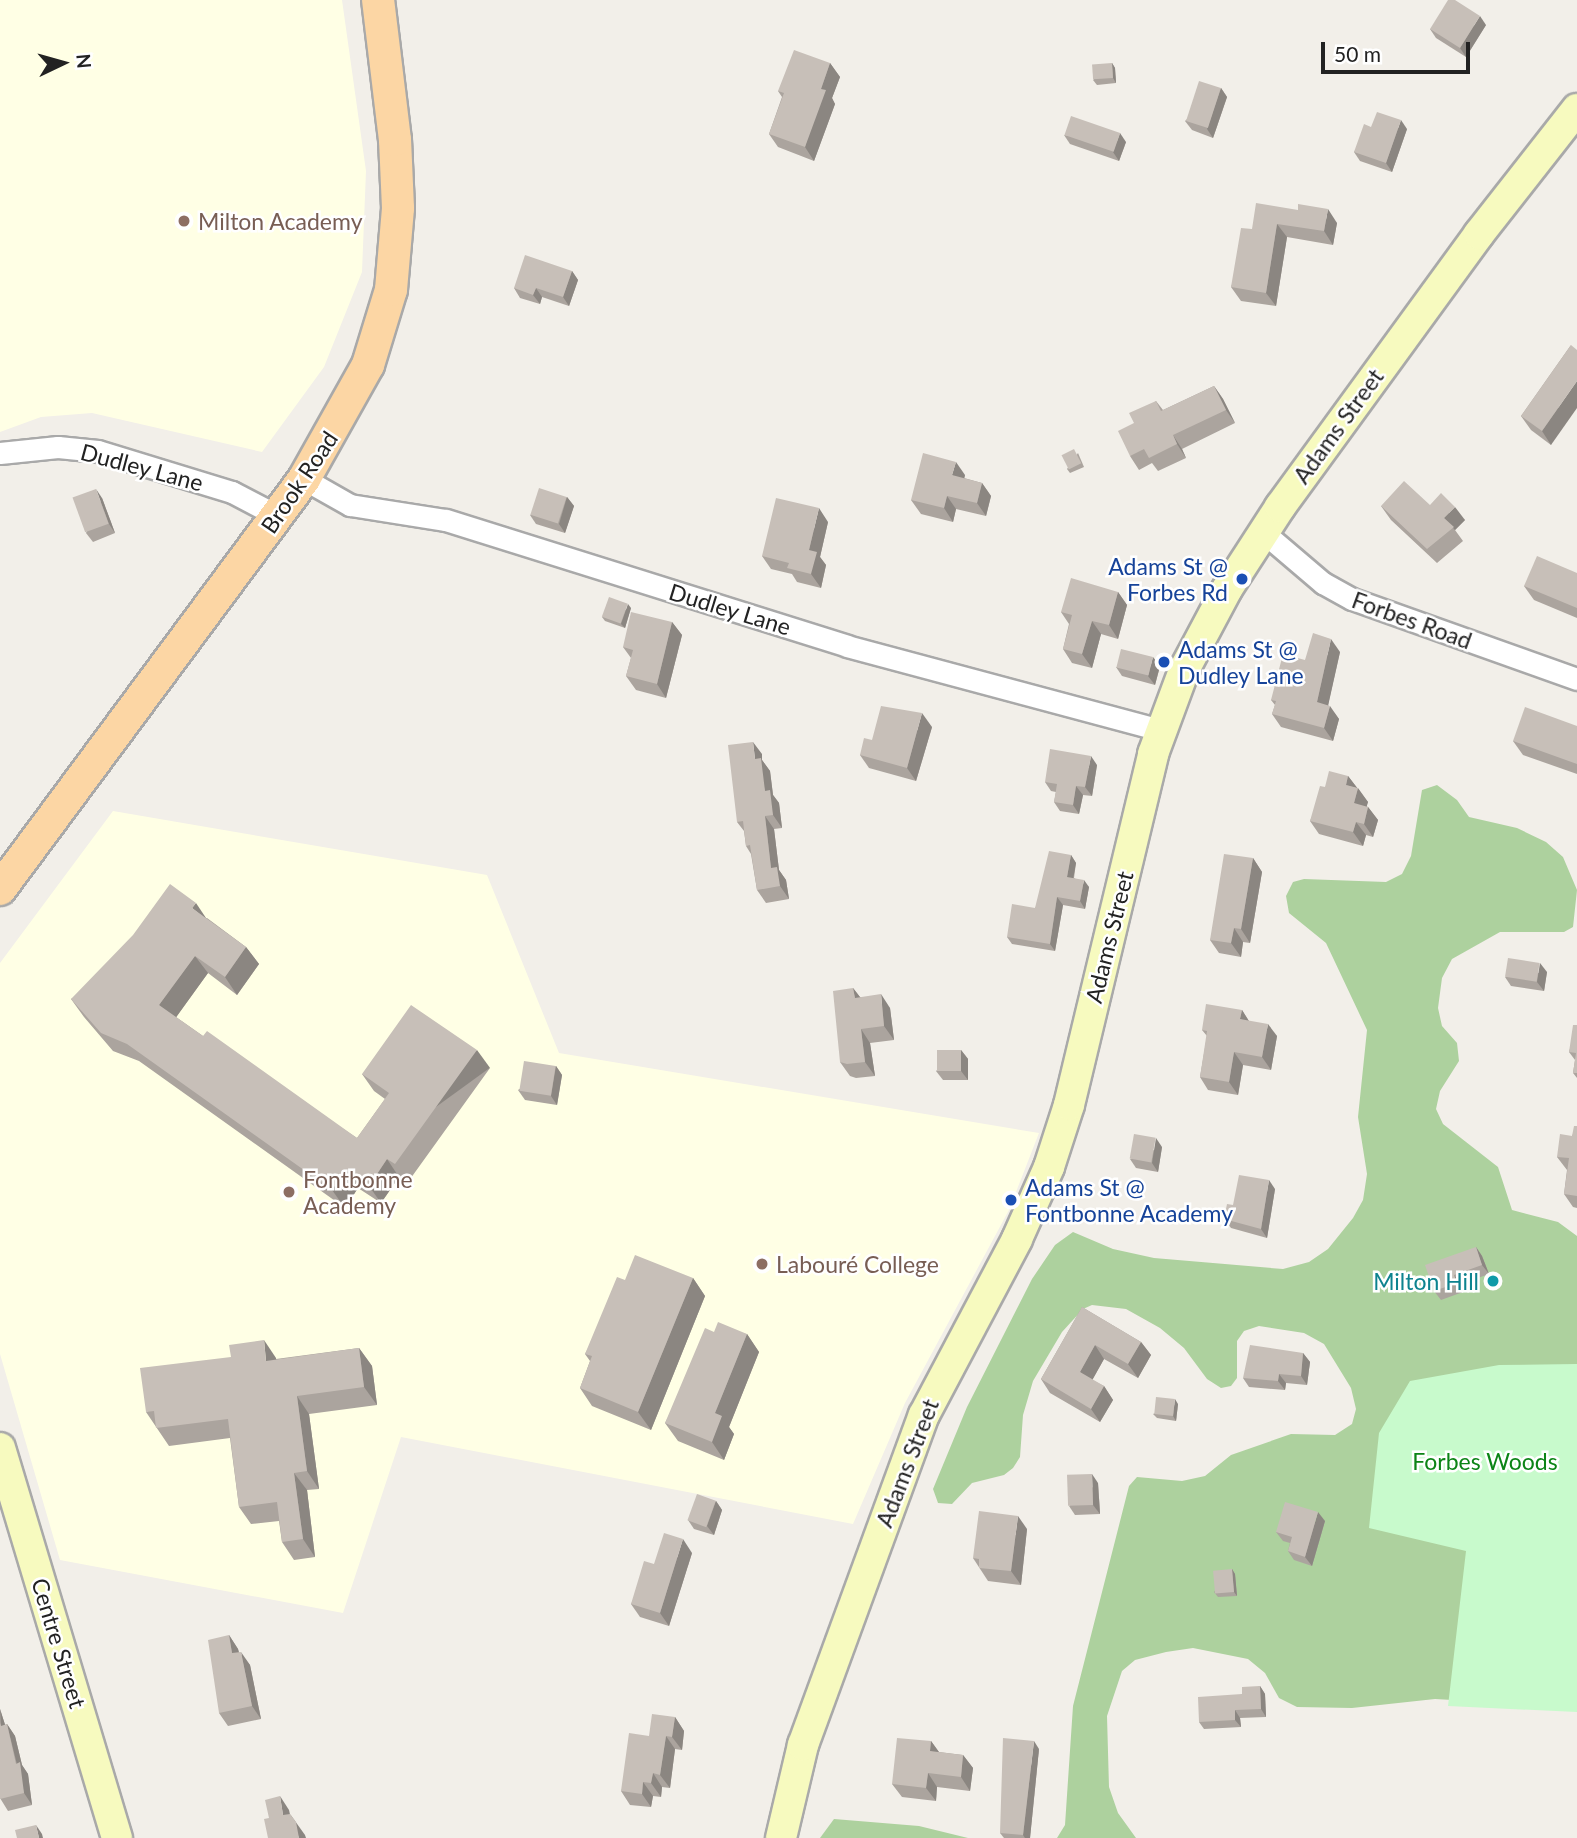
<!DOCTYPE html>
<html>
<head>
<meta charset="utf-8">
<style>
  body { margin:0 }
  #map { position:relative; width:1577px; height:1838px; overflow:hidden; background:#f2efe9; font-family:Lato,sans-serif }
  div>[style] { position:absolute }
  .education>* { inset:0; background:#ffffe5 }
  .forest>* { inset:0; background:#add19e }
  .park>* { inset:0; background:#c8facc }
  .roads { filter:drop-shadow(2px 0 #a9a9a9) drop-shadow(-2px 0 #a9a9a9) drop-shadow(0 2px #a9a9a9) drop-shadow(0 -2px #a9a9a9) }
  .street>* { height:21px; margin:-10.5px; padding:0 10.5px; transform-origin:10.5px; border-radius:10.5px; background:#fff }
  .secondary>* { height:30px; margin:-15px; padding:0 15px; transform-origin:15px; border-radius:15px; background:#f7fabf }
  .primary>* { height:32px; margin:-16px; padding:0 16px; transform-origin:16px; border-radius:16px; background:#fcd6a4 }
  .wall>* { inset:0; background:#aba49e }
  .shaded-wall>* { inset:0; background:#8b8681; transform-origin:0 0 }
  .building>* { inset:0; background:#c7bfb8; transform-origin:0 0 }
  .dots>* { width:19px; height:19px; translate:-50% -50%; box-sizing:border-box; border:4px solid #fff; border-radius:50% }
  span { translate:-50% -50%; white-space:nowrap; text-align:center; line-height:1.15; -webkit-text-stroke:5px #fff; paint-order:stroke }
  .education-label { font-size:23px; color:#785e54 }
  .left { translate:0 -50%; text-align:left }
  .street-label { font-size:23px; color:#222 }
  .transit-label { font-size:23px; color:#164399 }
  .right { translate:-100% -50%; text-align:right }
  .culture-label { font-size:23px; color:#0d838f }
  .park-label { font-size:23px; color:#0c8416 }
  .north { position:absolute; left:28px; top:28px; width:70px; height:70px; -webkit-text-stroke:5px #fff; paint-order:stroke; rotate:85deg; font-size:19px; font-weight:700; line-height:28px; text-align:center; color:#222 }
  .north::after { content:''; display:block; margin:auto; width:24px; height:32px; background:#222; clip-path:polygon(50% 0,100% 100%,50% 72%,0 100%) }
  .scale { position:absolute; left:1321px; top:42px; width:149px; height:32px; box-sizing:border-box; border:4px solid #222; border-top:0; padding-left:9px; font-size:21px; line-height:24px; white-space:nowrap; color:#222; -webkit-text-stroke:5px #fff; paint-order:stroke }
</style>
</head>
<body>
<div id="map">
  <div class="education">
    <i style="clip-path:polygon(0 0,342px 0,366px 171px,362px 272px,324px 367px,262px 452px,92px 413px,41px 417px,0 432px)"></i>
    <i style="clip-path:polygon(113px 811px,487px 875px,559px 1053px,1039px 1133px,1009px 1210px,905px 1403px,853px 1524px,401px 1437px,343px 1613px,60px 1560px,0 1354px,0 963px)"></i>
  </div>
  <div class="forest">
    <i style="clip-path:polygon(1437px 785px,1457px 800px,1469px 817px,1517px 828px,1546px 842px,1563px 857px,1577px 890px,1573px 927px,1564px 932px,1500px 932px,1452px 959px,1442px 978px,1438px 1008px,1442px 1026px,1457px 1043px,1459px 1061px,1440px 1091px,1436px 1109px,1443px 1124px,1498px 1167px,1512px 1210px,1558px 1222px,1577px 1236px,1577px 1707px,1435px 1699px,1352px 1708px,1297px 1707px,1279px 1698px,1265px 1673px,1248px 1659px,1193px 1648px,1166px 1652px,1135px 1660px,1122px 1671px,1107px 1716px,1109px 1787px,1118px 1813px,1136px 1838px,1057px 1838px,1065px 1825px,1073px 1706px,1129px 1486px,1137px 1477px,1182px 1481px,1205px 1476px,1231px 1455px,1291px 1434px,1335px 1435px,1352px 1424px,1356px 1409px,1351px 1388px,1324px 1344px,1304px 1333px,1259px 1326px,1244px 1331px,1237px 1341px,1237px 1378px,1231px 1386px,1221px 1388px,1207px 1379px,1184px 1348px,1160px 1328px,1126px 1309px,1092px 1305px,1083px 1309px,1062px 1332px,1033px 1381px,1023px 1415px,1020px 1457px,1013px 1468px,1004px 1475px,972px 1483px,952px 1504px,938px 1503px,933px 1489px,967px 1407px,1032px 1279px,1055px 1245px,1073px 1232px,1113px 1249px,1154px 1258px,1283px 1269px,1309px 1262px,1328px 1249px,1353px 1218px,1363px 1200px,1367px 1174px,1358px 1117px,1367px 1030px,1326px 943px,1289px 913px,1286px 896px,1293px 882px,1304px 879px,1386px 882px,1402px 874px,1411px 856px,1422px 790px)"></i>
    <i style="clip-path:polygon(834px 1819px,919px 1826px,968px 1838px,820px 1838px)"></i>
  </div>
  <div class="park">
    <i style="clip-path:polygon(1577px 1364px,1577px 1712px,1448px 1706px,1466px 1551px,1369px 1528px,1379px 1433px,1410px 1381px,1499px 1365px)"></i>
  </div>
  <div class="roads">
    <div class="street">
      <i style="left:0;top:453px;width:58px;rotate:-5.9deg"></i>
      <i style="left:58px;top:447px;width:40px;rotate:5.7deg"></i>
      <i style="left:98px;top:451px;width:140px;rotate:17deg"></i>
      <i style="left:232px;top:492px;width:52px;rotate:27.6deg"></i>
      <i style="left:304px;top:479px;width:53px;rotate:29.5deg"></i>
      <i style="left:350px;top:505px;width:97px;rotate:8.9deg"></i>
      <i style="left:446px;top:520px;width:420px;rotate:17.4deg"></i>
      <i style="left:847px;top:646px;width:325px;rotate:15deg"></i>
      <i style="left:1263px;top:532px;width:79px;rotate:40.4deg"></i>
      <i style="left:1323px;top:583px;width:33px;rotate:29deg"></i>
      <i style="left:1352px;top:599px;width:239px;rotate:19.6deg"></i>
    </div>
    <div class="secondary">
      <i style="left:0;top:1448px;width:407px;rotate:73.3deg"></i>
      <i style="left:781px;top:1838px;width:96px;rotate:-76.7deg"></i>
      <i style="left:803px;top:1745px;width:351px;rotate:-69.9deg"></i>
      <i style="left:924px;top:1415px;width:199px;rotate:-62.1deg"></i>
      <i style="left:1017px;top:1239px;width:79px;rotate:-66deg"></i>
      <i style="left:1049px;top:1167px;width:65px;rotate:-72.1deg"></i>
      <i style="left:1069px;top:1105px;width:361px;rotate:-76.5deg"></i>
      <i style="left:1153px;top:754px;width:90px;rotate:-69.7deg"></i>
      <i style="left:1184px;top:670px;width:92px;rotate:-62deg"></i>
      <i style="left:1227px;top:589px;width:98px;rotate:-57.1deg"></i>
      <i style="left:1280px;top:507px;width:338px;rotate:-53.9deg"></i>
      <i style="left:1479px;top:234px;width:159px;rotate:-51.9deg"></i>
    </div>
    <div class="primary">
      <i style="left:0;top:889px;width:510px;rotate:-53.44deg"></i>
      <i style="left:304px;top:479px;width:131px;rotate:-60.7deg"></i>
      <i style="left:368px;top:365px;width:78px;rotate:-73deg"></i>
      <i style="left:391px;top:290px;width:82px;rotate:-85.1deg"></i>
      <i style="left:398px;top:208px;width:68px;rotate:-92.5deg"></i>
      <i style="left:395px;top:140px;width:141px;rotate:-96.9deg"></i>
    </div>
  </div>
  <div class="wall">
    <i style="clip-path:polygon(1486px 25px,1466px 57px,1436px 38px,1430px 29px)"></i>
    <i style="clip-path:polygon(830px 63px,840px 77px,832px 98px,835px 104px,814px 161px,778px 147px,769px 134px,782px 97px,778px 91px)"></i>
    <i style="clip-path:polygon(1112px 63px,1115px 68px,1116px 83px,1097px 85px,1093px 80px)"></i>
    <i style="clip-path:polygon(1221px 88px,1227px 97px,1213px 138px,1192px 130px,1185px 121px)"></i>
    <i style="clip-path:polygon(1371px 127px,1407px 129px,1392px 172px,1360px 161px,1354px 152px)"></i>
    <i style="clip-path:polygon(1064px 135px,1126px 142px,1119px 161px,1070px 144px)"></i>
    <i style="clip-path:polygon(1298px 210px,1337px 223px,1333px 245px,1287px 237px,1276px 306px,1241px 301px,1231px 287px,1252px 229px)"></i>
    <i style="clip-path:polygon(572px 271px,578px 280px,569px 306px,542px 297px,540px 304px,520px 298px,514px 288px)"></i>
    <i style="clip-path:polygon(1571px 345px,1551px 445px,1531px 430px,1521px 416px)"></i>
    <i style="clip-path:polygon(1214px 386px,1223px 399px,1235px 423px,1182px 449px,1186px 458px,1158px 471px,1152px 463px,1139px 470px,1130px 456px,1134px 423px,1156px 401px,1163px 410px)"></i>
    <i style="clip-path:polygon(1078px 453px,1084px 467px,1070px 473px,1067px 469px)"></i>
    <i style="clip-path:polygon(965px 475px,964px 478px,982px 483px,991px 496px,986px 516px,956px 509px,953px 522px,921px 514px,911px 500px)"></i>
    <i style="clip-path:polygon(567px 497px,574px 506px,565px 533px,536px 524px,530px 515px)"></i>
    <i style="clip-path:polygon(102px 498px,115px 533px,93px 542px,86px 533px)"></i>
    <i style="clip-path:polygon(1430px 505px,1465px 520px,1455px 530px,1463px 541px,1437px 563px,1391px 520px,1381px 506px)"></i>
    <i style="clip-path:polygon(828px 522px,820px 557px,826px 565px,821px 588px,797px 582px,792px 574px,771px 569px,762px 556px)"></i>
    <i style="clip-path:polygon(1577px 573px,1577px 618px,1534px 600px,1524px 586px)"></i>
    <i style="clip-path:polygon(1118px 592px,1127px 605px,1118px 639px,1101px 634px,1092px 668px,1072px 663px,1063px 649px,1069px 624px,1061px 612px)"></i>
    <i style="clip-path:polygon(631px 608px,625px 628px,605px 621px,602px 617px)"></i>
    <i style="clip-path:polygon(672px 622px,682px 635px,666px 698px,636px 690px,626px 676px,631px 658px,623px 647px)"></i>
    <i style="clip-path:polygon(1340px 652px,1328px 705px,1339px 719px,1333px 741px,1281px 727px,1272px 714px,1275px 705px,1271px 700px,1305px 660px)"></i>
    <i style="clip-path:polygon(1160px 666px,1155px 685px,1122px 676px,1116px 667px)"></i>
    <i style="clip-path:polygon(1577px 726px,1577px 774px,1523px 755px,1513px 741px)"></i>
    <i style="clip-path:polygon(932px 727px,916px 781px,869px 768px,860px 755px,872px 740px)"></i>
    <i style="clip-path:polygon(762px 754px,762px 760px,770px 771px,773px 795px,779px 803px,782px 828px,774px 829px,779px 870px,786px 880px,789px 899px,766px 903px,757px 890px,751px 854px,746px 846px,744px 831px,737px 822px)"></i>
    <i style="clip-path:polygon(1097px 765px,1092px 796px,1083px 795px,1079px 814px,1060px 811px,1054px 802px,1056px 792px,1051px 791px,1045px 782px)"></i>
    <i style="clip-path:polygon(1348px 776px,1368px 802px,1366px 806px,1368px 807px,1378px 820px,1373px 837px,1366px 835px,1363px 846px,1319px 834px,1310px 821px,1325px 787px)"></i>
    <i style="clip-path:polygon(1071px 855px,1076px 863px,1074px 878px,1089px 887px,1085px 909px,1063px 905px,1055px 951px,1012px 944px,1007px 937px,1035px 908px)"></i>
    <i style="clip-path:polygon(1253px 858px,1262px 872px,1250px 943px,1243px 942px,1241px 957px,1219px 953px,1210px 940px)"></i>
    <i style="clip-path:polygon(207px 918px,246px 947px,259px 964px,237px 995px,208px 973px,176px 1017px,203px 1036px,357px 1138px,385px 1099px,374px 1091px,362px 1074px,490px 1068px,408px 1182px,399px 1177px,381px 1203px,358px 1188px,345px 1208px,139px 1061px,113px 1051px,84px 1017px,71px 999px)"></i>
    <i style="clip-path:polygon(1547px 972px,1544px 991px,1511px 986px,1505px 977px)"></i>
    <i style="clip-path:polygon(853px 988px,860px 997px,890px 1008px,894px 1040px,870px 1043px,875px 1076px,856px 1078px,850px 1076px,840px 1062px)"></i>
    <i style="clip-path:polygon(1242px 1010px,1249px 1021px,1277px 1036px,1271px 1070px,1243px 1065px,1238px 1095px,1208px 1090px,1200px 1077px,1207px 1036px,1202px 1030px)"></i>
    <i style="clip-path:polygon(1577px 1025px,1577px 1078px,1573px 1073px,1575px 1060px,1569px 1052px)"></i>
    <i style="clip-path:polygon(961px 1050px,968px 1059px,968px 1080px,943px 1080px,936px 1071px)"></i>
    <i style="clip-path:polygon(556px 1066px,562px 1075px,557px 1105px,525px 1100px,518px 1090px)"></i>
    <i style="clip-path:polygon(1577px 1126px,1577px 1208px,1573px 1207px,1564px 1194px,1567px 1170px,1557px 1157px,1572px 1136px)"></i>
    <i style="clip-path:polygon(1162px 1147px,1158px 1172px,1136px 1168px,1130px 1159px)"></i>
    <i style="clip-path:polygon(1275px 1189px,1267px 1238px,1231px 1228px,1224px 1219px,1233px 1205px)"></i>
    <i style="clip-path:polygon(1476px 1247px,1482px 1256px,1489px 1274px,1461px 1284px,1463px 1292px,1441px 1300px,1434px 1291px)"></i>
    <i style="clip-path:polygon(693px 1278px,705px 1296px,651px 1430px,592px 1406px,580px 1388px,590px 1361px,585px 1354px,625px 1280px)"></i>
    <i style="clip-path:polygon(1082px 1307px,1141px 1342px,1151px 1355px,1138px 1378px,1104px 1359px,1092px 1380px,1104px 1386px,1113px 1400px,1100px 1422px,1050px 1393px,1041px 1379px)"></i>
    <i style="clip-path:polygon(714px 1332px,747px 1334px,759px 1352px,729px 1427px,734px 1434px,724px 1460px,678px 1441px,665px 1423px)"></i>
    <i style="clip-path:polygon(359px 1348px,372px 1366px,377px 1405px,309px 1414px,319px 1489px,307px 1490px,315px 1557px,294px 1560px,282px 1542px,279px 1521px,251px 1524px,239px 1507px,230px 1438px,169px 1446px,146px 1412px,276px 1358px,276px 1359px)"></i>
    <i style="clip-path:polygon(1303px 1353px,1310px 1362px,1307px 1385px,1286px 1383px,1285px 1390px,1249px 1387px,1243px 1378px)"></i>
    <i style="clip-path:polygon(1178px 1404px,1176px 1421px,1157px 1418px,1153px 1414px)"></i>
    <i style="clip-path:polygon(1098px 1483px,1100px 1514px,1075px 1515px,1069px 1506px)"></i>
    <i style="clip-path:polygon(716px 1501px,722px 1510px,714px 1535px,694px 1529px,688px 1520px)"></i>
    <i style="clip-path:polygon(1325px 1521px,1312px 1566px,1294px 1560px,1288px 1551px,1290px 1543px,1283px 1541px,1276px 1532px)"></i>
    <i style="clip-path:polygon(1027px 1529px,1021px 1585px,988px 1581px,973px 1558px)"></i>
    <i style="clip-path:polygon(692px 1553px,669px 1626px,640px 1617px,631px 1604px,654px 1564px)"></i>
    <i style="clip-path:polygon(1232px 1569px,1235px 1574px,1237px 1596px,1218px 1597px,1214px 1592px)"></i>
    <i style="clip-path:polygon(229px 1635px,238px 1649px,239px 1652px,250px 1665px,261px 1719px,228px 1726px,219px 1713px)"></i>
    <i style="clip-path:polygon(1260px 1686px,1265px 1694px,1266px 1717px,1240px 1718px,1241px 1727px,1204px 1729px,1199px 1722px,1242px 1694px)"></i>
    <i style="clip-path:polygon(0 1709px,5px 1725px,7px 1724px,15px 1736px,22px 1765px,28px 1774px,32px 1805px,8px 1811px,0 1798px)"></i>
    <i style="clip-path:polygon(675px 1717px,684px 1731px,682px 1750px,675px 1749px,670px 1788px,662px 1787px,661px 1797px,653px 1796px,651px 1807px,630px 1805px,621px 1791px,649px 1736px)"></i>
    <i style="clip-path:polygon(931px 1741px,939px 1752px,963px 1755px,973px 1768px,970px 1791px,937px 1787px,936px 1801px,902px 1797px,892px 1784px)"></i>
    <i style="clip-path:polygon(1039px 1749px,1030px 1838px,1004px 1838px,1000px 1833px)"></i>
  </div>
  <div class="shaded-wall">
    <i style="clip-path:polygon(1480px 16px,1486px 25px,1466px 57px,1460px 48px)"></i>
    <i style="clip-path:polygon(830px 63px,840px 77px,832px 98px,835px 104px,814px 161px,805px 147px,821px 89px)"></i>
    <i style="clip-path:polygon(1112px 63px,1115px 68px,1116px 83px,1113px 78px)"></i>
    <i style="clip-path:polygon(1221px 88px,1227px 97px,1213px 138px,1207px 129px)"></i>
    <i style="clip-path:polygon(1401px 120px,1407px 129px,1392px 172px,1386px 163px)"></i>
    <i style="clip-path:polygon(1120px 133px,1126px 142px,1119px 161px,1113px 152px)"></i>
    <i style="clip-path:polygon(1328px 209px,1337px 223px,1333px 245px,1324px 231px)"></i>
    <i style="clip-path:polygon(1277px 224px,1287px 237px,1276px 306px,1266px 293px)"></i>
    <i style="clip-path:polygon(572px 271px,578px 280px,569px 306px,563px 297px)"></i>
    <i style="clip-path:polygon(536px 288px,542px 297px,540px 304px,533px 295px)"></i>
    <i style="clip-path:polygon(1577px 381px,1577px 408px,1551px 445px,1542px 431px)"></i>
    <i style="clip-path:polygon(1214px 386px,1223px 399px,1235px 423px,1226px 410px)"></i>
    <i style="clip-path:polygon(1173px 435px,1182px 449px,1186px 458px,1177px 444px)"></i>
    <i style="clip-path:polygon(956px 462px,965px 475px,962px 489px,952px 475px)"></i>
    <i style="clip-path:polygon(982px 483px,991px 496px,986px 516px,977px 503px)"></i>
    <i style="clip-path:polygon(96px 489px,102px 498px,115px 533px,109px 524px)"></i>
    <i style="clip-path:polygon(947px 496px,956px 509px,953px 522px,944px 508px)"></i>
    <i style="clip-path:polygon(567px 497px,574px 506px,565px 533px,559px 524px)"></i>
    <i style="clip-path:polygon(1455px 507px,1465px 520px,1455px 530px,1444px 518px)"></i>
    <i style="clip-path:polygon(819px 508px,828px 522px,820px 557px,826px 565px,821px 588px,811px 574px,809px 550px)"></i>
    <i style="clip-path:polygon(1118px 592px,1127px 605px,1118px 639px,1109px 625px)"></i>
    <i style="clip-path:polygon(628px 604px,631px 608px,625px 628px,621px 624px)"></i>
    <i style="clip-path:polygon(1092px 621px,1101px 634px,1092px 668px,1082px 654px)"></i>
    <i style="clip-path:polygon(672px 622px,682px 635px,666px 698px,657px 684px)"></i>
    <i style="clip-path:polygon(1331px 639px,1340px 652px,1326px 715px,1317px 702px)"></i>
    <i style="clip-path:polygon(1153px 657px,1160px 666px,1155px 685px,1148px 676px)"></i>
    <i style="clip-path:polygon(1330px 706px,1339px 719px,1333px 741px,1324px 728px)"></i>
    <i style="clip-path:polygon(922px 713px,932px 727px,916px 781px,907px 768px)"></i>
    <i style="clip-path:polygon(753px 742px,762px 754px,762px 760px,770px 771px,773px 795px,779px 803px,782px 828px,773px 815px,755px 759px)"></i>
    <i style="clip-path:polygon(1091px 756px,1097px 765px,1092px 796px,1085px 787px)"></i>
    <i style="clip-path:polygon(1348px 776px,1358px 789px,1346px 785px)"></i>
    <i style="clip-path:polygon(1076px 786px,1083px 795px,1079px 814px,1073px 805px)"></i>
    <i style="clip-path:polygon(1358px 788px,1368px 802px,1364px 816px,1354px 803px)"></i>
    <i style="clip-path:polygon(1368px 807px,1378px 820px,1373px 837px,1364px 824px)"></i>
    <i style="clip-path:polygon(765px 816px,774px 829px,779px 870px,786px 880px,789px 899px,780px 886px,771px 868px)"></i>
    <i style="clip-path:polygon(1356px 822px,1366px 835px,1363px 846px,1353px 832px)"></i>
    <i style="clip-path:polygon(1071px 855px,1076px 863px,1072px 885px,1067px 877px)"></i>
    <i style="clip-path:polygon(1253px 858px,1262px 872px,1250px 943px,1241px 929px)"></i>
    <i style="clip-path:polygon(1084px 880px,1089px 887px,1085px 909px,1080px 901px)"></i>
    <i style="clip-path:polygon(1057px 897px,1063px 905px,1055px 951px,1050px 944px)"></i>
    <i style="clip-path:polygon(196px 903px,208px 921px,192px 908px)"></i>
    <i style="clip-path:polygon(1234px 928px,1243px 942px,1241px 957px,1231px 943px)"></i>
    <i style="clip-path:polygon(246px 947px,259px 964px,237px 995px,225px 977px)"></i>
    <i style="clip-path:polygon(195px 956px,208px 973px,172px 1023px,159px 1005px)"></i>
    <i style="clip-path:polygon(1540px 963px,1547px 972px,1544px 991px,1537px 982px)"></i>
    <i style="clip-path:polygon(853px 988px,863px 1001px,855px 998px)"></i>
    <i style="clip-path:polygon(881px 994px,890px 1008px,894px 1040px,884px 1026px)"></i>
    <i style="clip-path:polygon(1242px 1010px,1250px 1023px,1240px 1019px)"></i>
    <i style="clip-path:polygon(1268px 1024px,1277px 1036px,1271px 1070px,1262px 1057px)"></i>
    <i style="clip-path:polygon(861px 1029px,870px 1043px,875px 1076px,865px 1062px)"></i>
    <i style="left:477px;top:1050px;width:22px;height:140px;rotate:54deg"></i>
    <i style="clip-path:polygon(961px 1050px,968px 1059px,968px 1080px,961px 1071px)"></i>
    <i style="clip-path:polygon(1234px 1052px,1243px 1065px,1238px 1095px,1229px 1082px)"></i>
    <i style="clip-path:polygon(556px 1066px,562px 1075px,557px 1105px,551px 1096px)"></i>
    <i style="clip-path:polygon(1156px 1138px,1162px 1147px,1158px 1172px,1152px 1163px)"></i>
    <i style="clip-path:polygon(387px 1159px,399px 1177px,381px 1203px,369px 1186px)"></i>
    <i style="clip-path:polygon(346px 1170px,358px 1188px,345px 1208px,332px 1190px)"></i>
    <i style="clip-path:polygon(1269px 1180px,1275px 1189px,1267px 1238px,1261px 1229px)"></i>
    <i style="clip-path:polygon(1476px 1247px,1482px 1256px,1489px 1274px,1482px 1265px)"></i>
    <i style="clip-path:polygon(1454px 1275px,1461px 1284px,1463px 1292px,1457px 1283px)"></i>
    <i style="clip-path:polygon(693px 1278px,705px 1296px,651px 1430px,638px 1412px)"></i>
    <i style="clip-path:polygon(747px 1334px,759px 1352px,729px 1427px,734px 1434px,724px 1460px,712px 1442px,715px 1413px)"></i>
    <i style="clip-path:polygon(264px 1340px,276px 1358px,279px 1378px,266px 1361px)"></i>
    <i style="clip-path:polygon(1141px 1342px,1151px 1355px,1138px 1378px,1128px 1364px)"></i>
    <i style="clip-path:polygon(1095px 1345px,1104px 1359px,1089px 1386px,1080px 1372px)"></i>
    <i style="clip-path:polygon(359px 1348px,372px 1366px,377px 1405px,364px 1387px)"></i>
    <i style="clip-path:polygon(1303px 1353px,1310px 1362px,1307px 1385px,1301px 1376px)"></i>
    <i style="clip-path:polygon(1279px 1374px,1286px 1383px,1285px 1390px,1278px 1381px)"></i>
    <i style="clip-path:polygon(1104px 1386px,1113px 1400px,1100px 1422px,1091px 1409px)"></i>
    <i style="clip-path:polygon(297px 1396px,309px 1414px,319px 1489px,307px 1471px)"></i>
    <i style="clip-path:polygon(1175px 1399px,1178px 1404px,1176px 1421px,1173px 1416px)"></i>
    <i style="clip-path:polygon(294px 1473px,307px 1490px,315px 1557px,303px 1539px)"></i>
    <i style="clip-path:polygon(1092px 1474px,1098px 1483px,1100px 1514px,1093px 1505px)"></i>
    <i style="clip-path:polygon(716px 1501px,722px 1510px,714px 1535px,707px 1526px)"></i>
    <i style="clip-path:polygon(1318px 1512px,1325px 1521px,1312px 1566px,1305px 1557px)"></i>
    <i style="clip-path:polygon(1018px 1516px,1027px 1529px,1021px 1585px,1011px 1571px)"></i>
    <i style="clip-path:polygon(683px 1539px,692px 1553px,669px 1626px,660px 1613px)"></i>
    <i style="clip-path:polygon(1232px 1569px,1235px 1574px,1237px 1596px,1234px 1592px)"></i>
    <i style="clip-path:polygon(229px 1635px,238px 1649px,242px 1667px,232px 1653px)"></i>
    <i style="clip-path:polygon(241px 1652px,250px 1665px,261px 1719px,252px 1706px)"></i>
    <i style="clip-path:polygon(1260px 1686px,1265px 1694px,1266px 1717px,1261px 1709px)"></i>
    <i style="clip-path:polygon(0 1709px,9px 1737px,1px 1726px)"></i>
    <i style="clip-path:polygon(1235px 1710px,1240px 1718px,1241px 1727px,1235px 1720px)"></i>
    <i style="clip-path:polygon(675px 1717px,684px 1731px,682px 1750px,672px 1737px)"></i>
    <i style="clip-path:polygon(7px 1724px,15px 1736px,22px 1765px,28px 1774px,32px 1805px,24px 1793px)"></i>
    <i style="clip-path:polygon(666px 1736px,675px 1749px,670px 1788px,660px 1775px)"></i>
    <i style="clip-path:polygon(931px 1741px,941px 1755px,930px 1751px)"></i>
    <i style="clip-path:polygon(1034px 1741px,1039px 1749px,1030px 1838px,1025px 1838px,1023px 1835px)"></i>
    <i style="clip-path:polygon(963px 1755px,973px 1768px,970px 1791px,961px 1777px)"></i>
    <i style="clip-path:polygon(653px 1773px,662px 1787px,661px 1797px,651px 1783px)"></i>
    <i style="clip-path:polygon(928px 1773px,937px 1787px,936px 1801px,926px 1788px)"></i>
    <i style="clip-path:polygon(643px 1782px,653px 1796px,651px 1807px,642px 1794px)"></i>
    <i style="clip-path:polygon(280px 1796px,289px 1810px,293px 1828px,283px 1815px)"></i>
    <i style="clip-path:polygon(290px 1814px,305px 1835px,306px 1838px,299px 1838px)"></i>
    <i style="clip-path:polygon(36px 1825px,42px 1834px,43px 1838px,39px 1838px)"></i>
  </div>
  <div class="building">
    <i style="clip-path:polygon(1448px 0,1455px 0,1480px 16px,1460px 48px,1430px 29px)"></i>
    <i style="clip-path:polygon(794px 50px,830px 63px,821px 89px,826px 90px,805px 147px,769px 134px,784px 93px,778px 91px)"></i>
    <i style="left:1112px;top:63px;width:15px;height:20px;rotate:86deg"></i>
    <i style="left:1199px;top:81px;width:23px;height:42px;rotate:18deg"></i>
    <i style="clip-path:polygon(1377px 112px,1401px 120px,1386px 163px,1354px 152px,1364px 124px,1371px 127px)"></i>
    <i style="left:1071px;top:116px;width:52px;height:20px;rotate:19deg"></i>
    <i style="clip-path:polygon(1256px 203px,1298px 210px,1298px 204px,1328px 209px,1324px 231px,1277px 224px,1266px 293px,1231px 287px,1241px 228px,1252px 229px)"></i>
    <i style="clip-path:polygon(525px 255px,572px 271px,563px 297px,536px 288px,533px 295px,514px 288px)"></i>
    <i style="clip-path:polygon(1571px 345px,1577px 350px,1577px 381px,1542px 431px,1521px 416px)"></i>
    <i style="clip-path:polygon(1214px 386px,1226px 410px,1173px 435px,1177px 444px,1149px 458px,1144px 449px,1130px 456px,1118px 431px,1134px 423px,1129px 413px,1156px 401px,1161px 411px)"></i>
    <i style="left:1074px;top:449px;width:16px;height:14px;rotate:63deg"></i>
    <i style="clip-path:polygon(923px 453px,956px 462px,952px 475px,982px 483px,977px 503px,947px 496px,944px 508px,911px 500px)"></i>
    <i style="clip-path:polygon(1404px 481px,1430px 505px,1441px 493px,1455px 507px,1444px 518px,1454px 527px,1427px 549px,1381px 506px)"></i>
    <i style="left:539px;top:488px;width:29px;height:28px;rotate:18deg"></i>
    <i style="left:96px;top:489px;width:37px;height:25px;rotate:70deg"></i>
    <i style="clip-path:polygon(776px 498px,819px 508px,809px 550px,817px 552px,811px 574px,787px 568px,789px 563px,762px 556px)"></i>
    <i style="clip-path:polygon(1537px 556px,1577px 573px,1577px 608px,1524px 586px)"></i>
    <i style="clip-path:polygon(1071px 578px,1118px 592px,1109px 625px,1092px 621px,1082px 654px,1063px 649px,1072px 615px,1061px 612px)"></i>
    <i style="left:609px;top:597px;width:20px;height:21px;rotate:20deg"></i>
    <i style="clip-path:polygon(631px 612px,672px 622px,657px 684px,626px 676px,633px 650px,623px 647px)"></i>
    <i style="clip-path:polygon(1313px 633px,1331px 639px,1317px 702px,1330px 706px,1324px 728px,1272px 714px,1276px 701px,1271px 700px,1283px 654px,1305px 660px)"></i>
    <i style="left:1121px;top:649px;width:33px;height:19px;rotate:14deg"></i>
    <i style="clip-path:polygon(881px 706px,922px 713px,907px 768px,860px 755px,864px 738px,872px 740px)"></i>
    <i style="clip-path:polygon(1525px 707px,1577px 726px,1577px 764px,1513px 741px)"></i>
    <i style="clip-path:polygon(753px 742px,755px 759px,761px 758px,765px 791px,770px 790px,773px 815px,765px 816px,771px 868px,777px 867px,780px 886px,757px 890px,750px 845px,746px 846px,743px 821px,737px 822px,728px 745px)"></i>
    <i style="clip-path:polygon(1050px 749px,1091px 756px,1085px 787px,1076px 786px,1073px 805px,1054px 802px,1057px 784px,1045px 782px)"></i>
    <i style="clip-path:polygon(1329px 771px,1348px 776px,1346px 785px,1358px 788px,1354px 803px,1368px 807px,1364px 824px,1356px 822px,1353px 832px,1310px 821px,1320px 786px,1325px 787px)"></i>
    <i style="clip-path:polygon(1049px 851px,1071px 855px,1067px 877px,1084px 880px,1080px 901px,1057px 897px,1050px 944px,1007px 937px,1012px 904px,1035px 908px)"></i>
    <i style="clip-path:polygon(1224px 854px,1253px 858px,1241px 929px,1234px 928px,1231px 943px,1210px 940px)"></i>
    <i style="clip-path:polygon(170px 884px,196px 903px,192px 908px,246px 947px,225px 977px,195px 956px,159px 1005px,203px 1036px,207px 1031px,357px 1138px,389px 1093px,362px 1074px,411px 1005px,477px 1050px,395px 1164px,387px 1159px,369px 1186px,346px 1170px,332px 1190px,127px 1044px,101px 1033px,71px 999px,133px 935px)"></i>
    <i style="left:1508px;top:958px;width:32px;height:19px;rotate:9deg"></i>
    <i style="clip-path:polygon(853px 988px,855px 998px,881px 994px,884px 1026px,861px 1029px,865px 1062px,847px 1064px,840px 1062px,833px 991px)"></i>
    <i style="clip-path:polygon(1206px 1004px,1242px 1010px,1240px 1019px,1268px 1024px,1262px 1057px,1234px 1052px,1229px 1082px,1200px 1077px,1207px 1031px,1202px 1030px)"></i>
    <i style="clip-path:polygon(1573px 1025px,1577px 1025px,1577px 1073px,1573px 1073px,1576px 1053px,1569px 1052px)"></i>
    <i style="left:937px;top:1050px;width:24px;height:21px"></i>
    <i style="left:524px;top:1061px;width:32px;height:30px;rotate:9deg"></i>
    <i style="clip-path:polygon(1574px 1126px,1577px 1126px,1577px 1196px,1564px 1194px,1569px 1158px,1557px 1157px,1560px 1134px,1572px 1136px)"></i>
    <i style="left:1134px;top:1134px;width:22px;height:25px;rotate:10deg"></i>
    <i style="clip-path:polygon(1239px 1175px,1269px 1180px,1261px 1229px,1224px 1219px,1227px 1204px,1233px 1205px)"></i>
    <i style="clip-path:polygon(1476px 1247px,1482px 1265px,1454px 1275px,1457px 1283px,1434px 1291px,1425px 1265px)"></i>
    <i style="clip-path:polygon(635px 1255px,693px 1278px,638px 1412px,580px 1388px,592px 1356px,585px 1354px,617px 1277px,625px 1280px)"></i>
    <i style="clip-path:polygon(1082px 1307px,1141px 1342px,1128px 1364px,1095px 1345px,1080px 1372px,1104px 1386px,1091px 1409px,1041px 1379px)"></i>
    <i style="clip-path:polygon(718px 1322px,747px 1334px,715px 1413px,722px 1416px,712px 1442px,665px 1423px,705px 1328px,714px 1332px)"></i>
    <i style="clip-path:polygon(264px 1340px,266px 1361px,359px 1348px,364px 1387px,297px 1396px,307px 1471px,294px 1473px,303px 1539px,282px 1542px,277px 1502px,239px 1507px,228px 1419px,156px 1428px,154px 1411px,146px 1412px,140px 1368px,231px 1357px,229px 1345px)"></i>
    <i style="clip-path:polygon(1250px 1345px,1303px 1353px,1301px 1376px,1279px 1374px,1278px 1381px,1243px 1378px)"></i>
    <i style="left:1156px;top:1397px;width:19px;height:17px;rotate:6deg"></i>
    <i style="left:1092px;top:1474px;width:31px;height:25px;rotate:88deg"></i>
    <i style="left:697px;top:1494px;width:20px;height:28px;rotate:20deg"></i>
    <i style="clip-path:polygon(1285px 1502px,1318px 1512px,1305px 1557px,1288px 1551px,1292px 1537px,1276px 1532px)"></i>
    <i style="clip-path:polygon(979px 1511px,1018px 1516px,1011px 1571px,979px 1568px,979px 1559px,973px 1558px)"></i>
    <i style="clip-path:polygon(664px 1533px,683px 1539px,660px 1613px,631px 1604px,644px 1561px,654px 1564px)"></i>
    <i style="left:1232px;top:1569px;width:23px;height:19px;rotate:85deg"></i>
    <i style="clip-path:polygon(229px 1635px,232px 1653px,241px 1652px,252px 1706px,219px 1713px,208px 1640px)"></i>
    <i style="clip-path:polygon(1260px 1686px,1261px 1709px,1235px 1710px,1235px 1720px,1199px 1722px,1198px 1697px,1242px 1694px,1242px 1687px)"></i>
    <i style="clip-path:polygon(652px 1714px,675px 1717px,672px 1737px,666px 1736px,660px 1775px,653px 1773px,651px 1783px,643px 1782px,642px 1794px,621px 1791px,629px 1733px,649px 1736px)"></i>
    <i style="clip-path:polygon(0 1723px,1px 1726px,7px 1724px,16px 1764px,20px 1762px,24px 1793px,0 1799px)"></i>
    <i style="clip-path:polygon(897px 1738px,931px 1741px,930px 1751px,963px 1755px,961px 1777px,928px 1773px,926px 1788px,892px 1784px)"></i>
    <i style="clip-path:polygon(1003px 1738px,1034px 1741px,1023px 1835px,1000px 1833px)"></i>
    <i style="clip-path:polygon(280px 1796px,283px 1815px,290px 1814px,296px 1822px,299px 1838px,268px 1838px,264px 1819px,269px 1818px,265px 1800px)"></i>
    <i style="clip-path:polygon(36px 1825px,39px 1838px,17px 1838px,15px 1830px)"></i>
  </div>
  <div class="dots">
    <i style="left:184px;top:221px;background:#8d6e63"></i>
    <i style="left:1242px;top:579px;background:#1a4fb4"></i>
    <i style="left:1164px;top:662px;background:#1a4fb4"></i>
    <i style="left:289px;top:1192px;background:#8d6e63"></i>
    <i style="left:1011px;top:1200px;background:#1a4fb4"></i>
    <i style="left:762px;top:1264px;background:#8d6e63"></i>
    <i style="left:1493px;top:1281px;background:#0f9aa8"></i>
  </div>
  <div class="education-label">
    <span class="left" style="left:198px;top:221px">Milton Academy</span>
    <span class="left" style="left:303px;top:1192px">Fontbonne<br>Academy</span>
    <span class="left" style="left:776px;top:1264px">Labouré College</span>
  </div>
  <div class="street-label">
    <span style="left:1338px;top:426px;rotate:-54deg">Adams Street</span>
    <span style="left:142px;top:467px;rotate:15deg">Dudley Lane</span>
    <span style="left:299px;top:482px;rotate:-56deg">Brook Road</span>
    <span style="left:730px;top:609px;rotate:17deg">Dudley Lane</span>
    <span style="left:1412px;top:620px;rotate:20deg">Forbes Road</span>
    <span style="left:1109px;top:937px;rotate:-76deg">Adams Street</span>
    <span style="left:907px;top:1463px;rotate:-69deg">Adams Street</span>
    <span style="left:59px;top:1643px;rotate:73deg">Centre Street</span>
  </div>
  <div class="transit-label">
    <span class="right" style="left:1228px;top:579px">Adams St @<br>Forbes Rd</span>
    <span class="left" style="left:1178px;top:662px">Adams St @<br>Dudley Lane</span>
    <span class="left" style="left:1025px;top:1200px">Adams St @<br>Fontbonne Academy</span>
  </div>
  <div class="culture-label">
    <span class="right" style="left:1479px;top:1281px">Milton Hill</span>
  </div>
  <div class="park-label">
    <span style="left:1485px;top:1461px">Forbes Woods</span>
  </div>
  <div class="north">N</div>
  <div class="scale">50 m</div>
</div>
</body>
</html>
